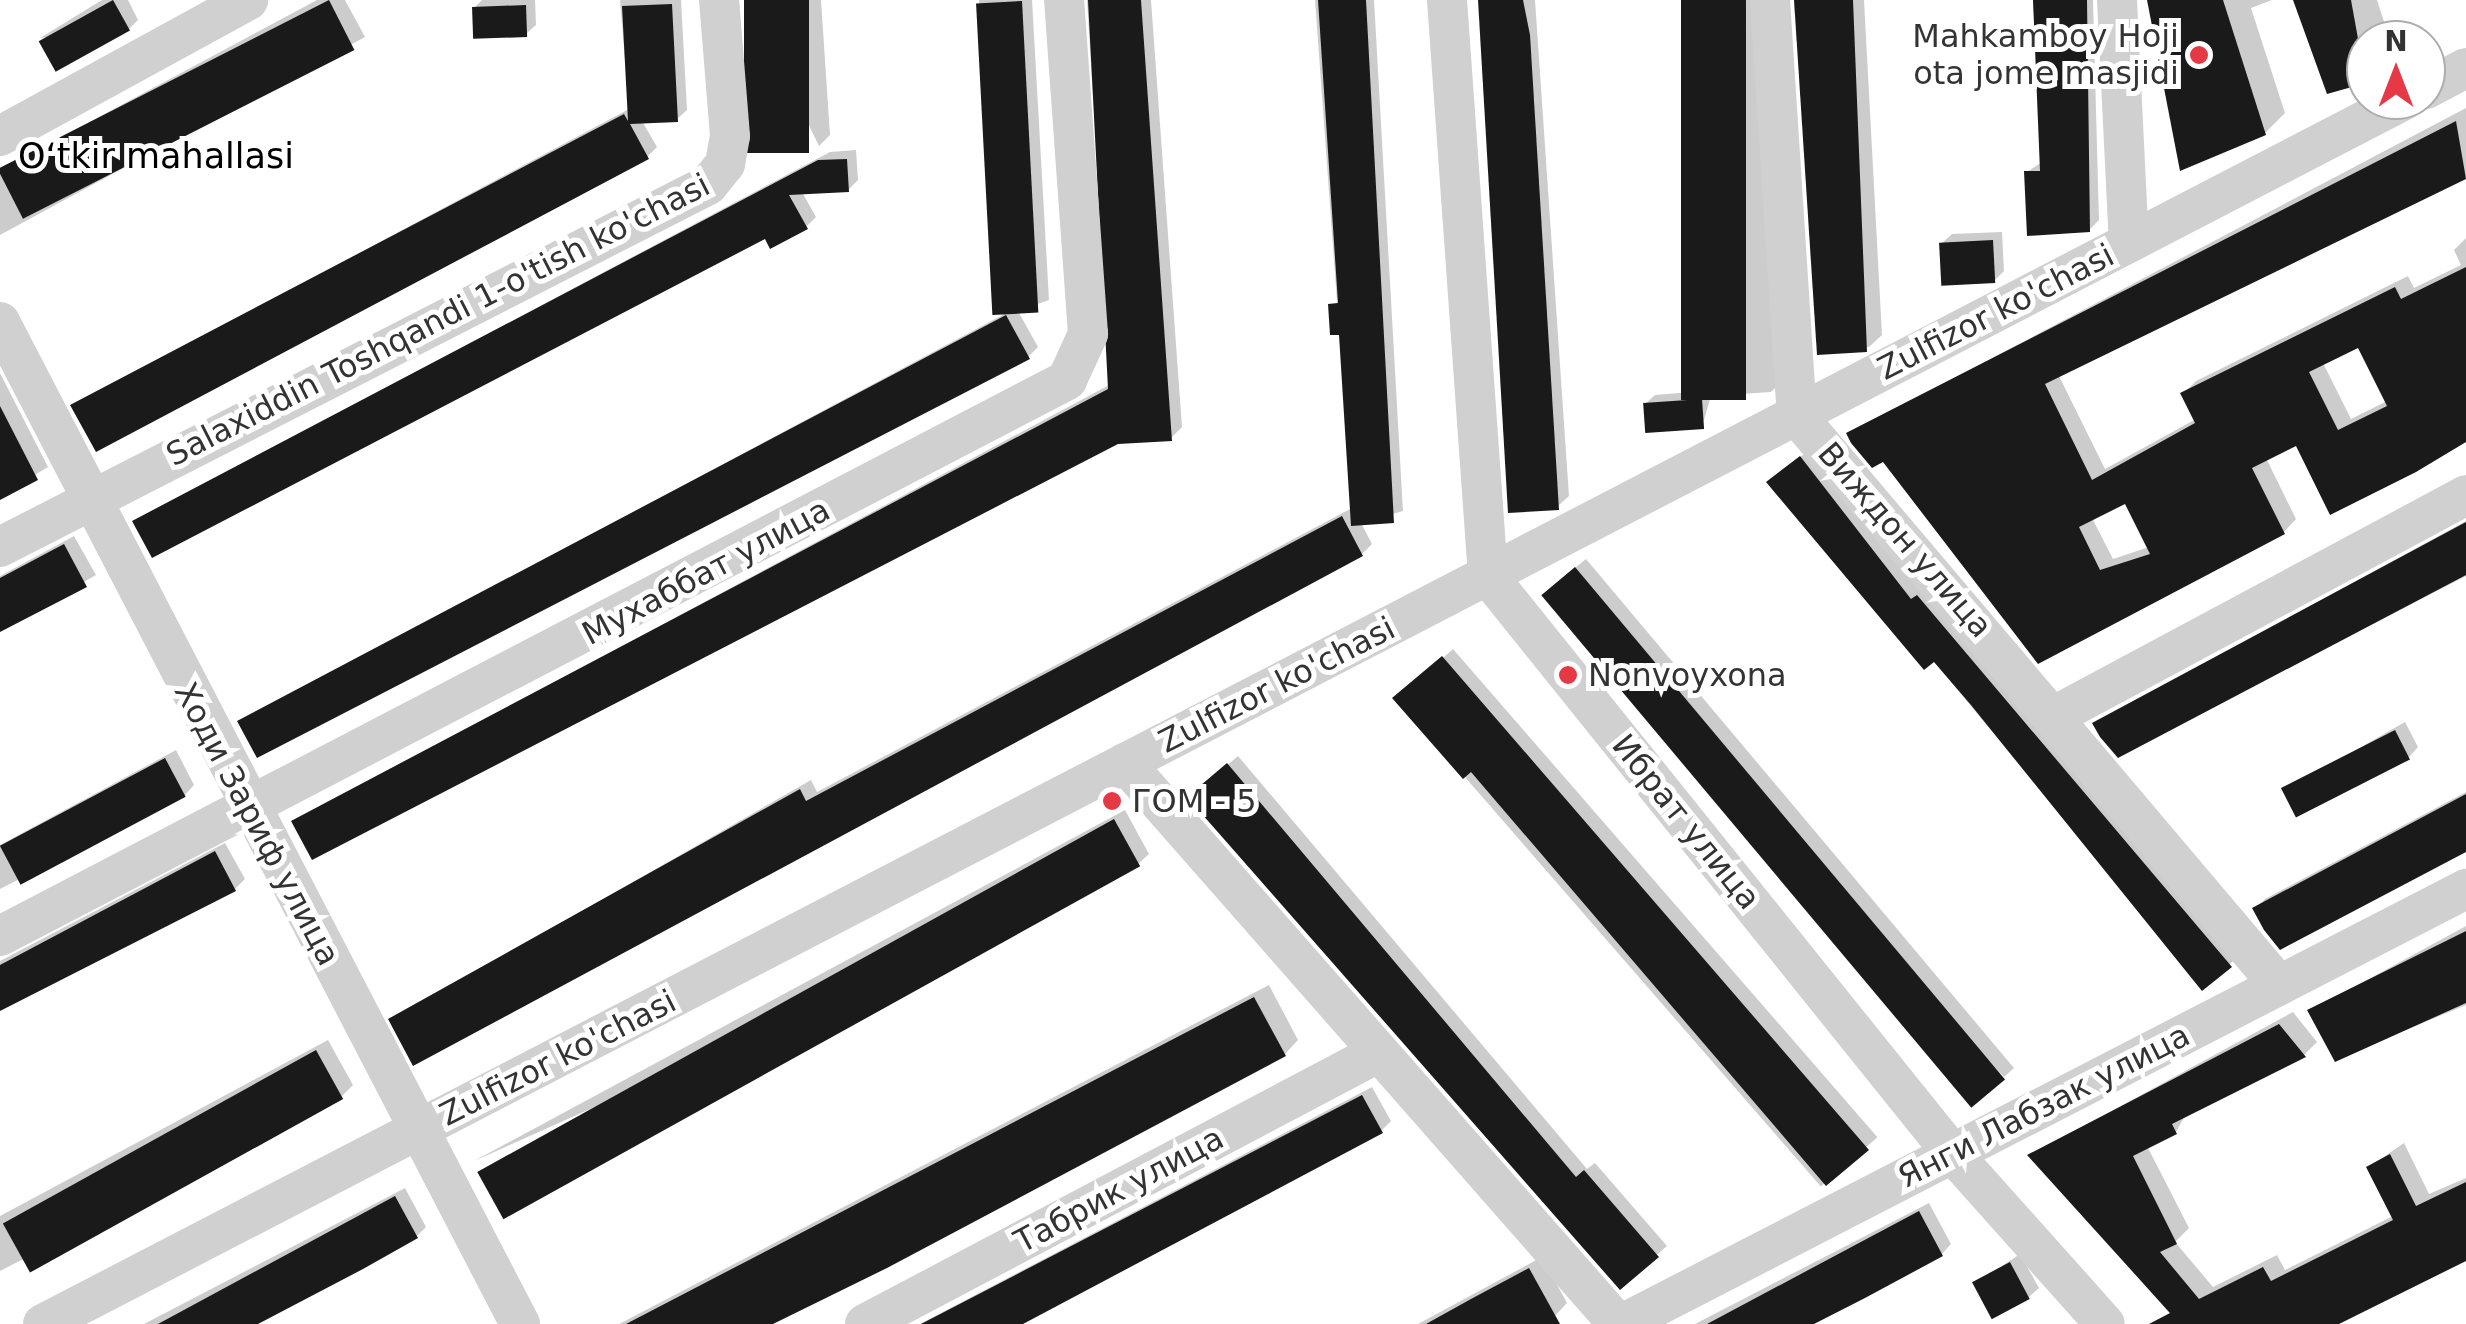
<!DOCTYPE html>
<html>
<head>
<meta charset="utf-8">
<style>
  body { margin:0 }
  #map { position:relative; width:2466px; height:1324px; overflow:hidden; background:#fff; font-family:"DejaVu Sans",sans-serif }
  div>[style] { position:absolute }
  .shadow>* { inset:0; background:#0003; transform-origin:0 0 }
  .building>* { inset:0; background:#1a1a1a; transform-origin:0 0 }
  .minor>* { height:40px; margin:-20px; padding:0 20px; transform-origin:20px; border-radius:20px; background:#d0d0d0 }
  .dots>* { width:28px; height:28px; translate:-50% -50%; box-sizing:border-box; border:5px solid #fff; border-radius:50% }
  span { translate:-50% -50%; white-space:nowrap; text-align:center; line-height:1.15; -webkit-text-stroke:10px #fff; paint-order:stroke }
  .poi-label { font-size:32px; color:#333 }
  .right { translate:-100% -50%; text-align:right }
  .left { translate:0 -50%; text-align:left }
  .street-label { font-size:32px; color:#333 }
  .neighbourhood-label { font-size:35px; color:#000 }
  .north { position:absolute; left:2346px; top:20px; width:100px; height:100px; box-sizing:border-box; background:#fff; border:2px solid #adadad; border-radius:50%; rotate:0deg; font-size:28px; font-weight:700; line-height:40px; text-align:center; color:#333 }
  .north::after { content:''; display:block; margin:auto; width:35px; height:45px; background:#e63946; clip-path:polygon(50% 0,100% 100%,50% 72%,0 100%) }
</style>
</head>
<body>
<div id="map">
  <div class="shadow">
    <i style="clip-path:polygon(102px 0,128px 0,138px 20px,129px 29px,40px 38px)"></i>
    <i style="clip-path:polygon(317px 0,345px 0,365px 37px,0 235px,0 170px)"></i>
    <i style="clip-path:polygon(482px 0,535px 0,536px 25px,526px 34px,474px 8px)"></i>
    <i style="clip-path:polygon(620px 0,681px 0,687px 110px,677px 119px,642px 121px,657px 147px,647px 157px,74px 405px,629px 109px)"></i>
    <i style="clip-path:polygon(748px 0,821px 0,830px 135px,819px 146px)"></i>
    <i style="clip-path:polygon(979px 0,1032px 0,1049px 300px,1018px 311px,1038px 347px,1028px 357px,240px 722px,1010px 311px,995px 312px)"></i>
    <i style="clip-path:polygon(1087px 0,1151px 0,1182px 427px,1171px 438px,1117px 442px,294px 822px,1111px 384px)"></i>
    <i style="clip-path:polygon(1315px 0,1374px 0,1403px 511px,1361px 523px,1372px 544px,1362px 554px,392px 1020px,811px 780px,817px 792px,1352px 508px)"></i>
    <i style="clip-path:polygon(1481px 0,1535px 0,1569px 496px,1557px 507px)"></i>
    <i style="clip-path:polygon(1682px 0,1758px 0,1783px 380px,1771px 392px,1711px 396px,1702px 427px,1645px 404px,1655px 395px,1715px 390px)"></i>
    <i style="clip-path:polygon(1796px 0,1864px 0,1882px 335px,1869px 347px,1819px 352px)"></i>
    <i style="clip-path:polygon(2033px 0,2093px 0,2099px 220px,2089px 230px,2027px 172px,2042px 162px)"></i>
    <i style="clip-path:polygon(2149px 0,2272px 0,2251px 8px,2285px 113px,2265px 133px)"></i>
    <i style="clip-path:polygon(2296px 0,2377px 0,2390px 40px,2366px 40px,2366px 81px,2329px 91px)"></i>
    <i style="clip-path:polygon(evenodd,2466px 108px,2466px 176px,2058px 374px,2105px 469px,2196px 419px,2183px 394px,2196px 381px,2408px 276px,2414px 288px,2461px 265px,2454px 250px,2466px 238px,2466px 440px,2297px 443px,2266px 458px,2296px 519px,2284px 532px,2039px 660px,1884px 458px,1850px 433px,2466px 108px,2359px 345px,2387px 401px,2351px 419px,2323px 363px,2359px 345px,2466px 108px,2126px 501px,2149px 547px,2113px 559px,2092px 518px,2126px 501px)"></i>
    <i style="clip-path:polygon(856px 150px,858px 180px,848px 190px,802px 192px,816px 217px,806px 227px,766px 235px,135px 521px,830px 152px)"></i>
    <i style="clip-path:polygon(2002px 232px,2004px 271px,1994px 281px,1942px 243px,1952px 234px)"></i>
    <i style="clip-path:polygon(0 373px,48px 467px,0 496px)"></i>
    <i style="clip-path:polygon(1811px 449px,2240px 955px,2203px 988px,1779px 473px)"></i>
    <i style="clip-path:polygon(2466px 521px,2466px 576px,2119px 755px,2096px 723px)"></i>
    <i style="clip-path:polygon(74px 536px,96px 575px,0 630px,0 576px)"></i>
    <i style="clip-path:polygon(1586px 559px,2014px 1068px,2004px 1077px,1554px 585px)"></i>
    <i style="left:1453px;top:649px;width:647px;height:75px;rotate:49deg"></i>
    <i style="clip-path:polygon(2405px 722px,2418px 747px,2409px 757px,2286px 790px)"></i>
    <i style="clip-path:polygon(176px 750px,194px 785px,185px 795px,0 889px,0 845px)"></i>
    <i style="clip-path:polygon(1238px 756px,1587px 1169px,1595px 1163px,1667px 1246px,1620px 1287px,1200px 788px)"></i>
    <i style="clip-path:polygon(2466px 792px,2466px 849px,2255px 909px,2265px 899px)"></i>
    <i style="clip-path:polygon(1125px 810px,1149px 854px,1138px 864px,474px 1161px)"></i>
    <i style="clip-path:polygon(225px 843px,245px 879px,235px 889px,0 1010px,0 961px)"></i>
    <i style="clip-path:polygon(2466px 926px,2466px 1005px,2336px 1059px,2310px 1011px)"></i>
    <i style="clip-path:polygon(1269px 985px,1298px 1040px,1285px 1054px,770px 1324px,619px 1324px)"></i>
    <i style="clip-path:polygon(2293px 1012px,2317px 1042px,2304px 1055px,2186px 1114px,2176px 1132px,2147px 1146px,2189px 1228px,2175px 1242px,2213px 1287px,2277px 1255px,2285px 1270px,2393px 1216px,2369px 1167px,2404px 1143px,2429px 1194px,2466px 1178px,2466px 1252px,2322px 1324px,2179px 1324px,2031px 1155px)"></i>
    <i style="clip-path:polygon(328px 1040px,353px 1085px,341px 1097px,0 1271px,0 1216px)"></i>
    <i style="clip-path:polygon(1372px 1087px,1391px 1121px,1381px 1131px,1018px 1324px,920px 1324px)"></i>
    <i style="clip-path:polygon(405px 1188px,426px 1227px,417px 1236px,247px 1324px,144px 1324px)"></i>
    <i style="clip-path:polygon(1929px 1203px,1951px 1244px,1942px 1254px,1807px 1324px,1695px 1324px)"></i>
    <i style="clip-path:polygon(2020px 1254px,2039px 1288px,2029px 1297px,1976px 1283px)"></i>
    <i style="clip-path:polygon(1542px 1257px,1567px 1303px,1555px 1316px,1539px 1324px,1418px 1324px)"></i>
  </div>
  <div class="building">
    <i style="left:113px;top:0;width:35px;height:85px;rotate:61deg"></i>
    <i style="left:329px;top:0;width:56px;height:372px;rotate:63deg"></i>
    <i style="left:744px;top:0;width:65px;height:153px"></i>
    <i style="clip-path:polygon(1088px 0,1141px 0,1172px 441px,1118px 444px,312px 860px,291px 821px,1108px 389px)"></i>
    <i style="clip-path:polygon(1318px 0,1366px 0,1394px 523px,1351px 526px,1339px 335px,1330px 335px,1328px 304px,1338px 303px)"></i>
    <i style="clip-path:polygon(1478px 0,1523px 0,1530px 35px,1559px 510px,1508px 513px)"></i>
    <i style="left:1681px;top:0;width:65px;height:400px"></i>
    <i style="clip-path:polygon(1794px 0,1853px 0,1867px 352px,1817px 355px)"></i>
    <i style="clip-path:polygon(2033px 0,2087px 0,2090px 232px,2027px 236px,2024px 171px,2040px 171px)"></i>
    <i style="clip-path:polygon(2147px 0,2223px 0,2266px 135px,2180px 171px)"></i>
    <i style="clip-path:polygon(2293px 0,2351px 0,2366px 83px,2327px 94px)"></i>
    <i style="left:1022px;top:1px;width:312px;height:46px;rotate:87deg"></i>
    <i style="clip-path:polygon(672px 4px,678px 122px,630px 124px,649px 159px,96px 452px,70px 405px,624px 114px,628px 121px,622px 6px)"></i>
    <i style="left:526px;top:5px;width:32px;height:54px;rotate:88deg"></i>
    <i style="clip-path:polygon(evenodd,2456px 121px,2466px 179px,2045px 384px,2092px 480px,2195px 423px,2180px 393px,2395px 287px,2401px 299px,2466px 267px,2466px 442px,2416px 472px,2330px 515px,2296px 446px,2252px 468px,2285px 534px,2038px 664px,1883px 462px,1872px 468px,1851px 443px,1846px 433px,2456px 121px,2358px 348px,2387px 406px,2338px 430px,2309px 372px,2358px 348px,2456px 121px,2125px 504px,2150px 554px,2100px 570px,2079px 527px,2125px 504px)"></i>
    <i style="clip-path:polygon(847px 159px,849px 192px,789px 195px,808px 229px,770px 249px,765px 239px,152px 558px,132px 521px,818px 160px)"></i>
    <i style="left:1993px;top:240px;width:43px;height:54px;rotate:87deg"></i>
    <i style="clip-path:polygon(1006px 315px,1030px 359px,257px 758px,237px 721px)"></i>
    <i style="left:1702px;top:399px;width:30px;height:59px;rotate:86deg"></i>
    <i style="clip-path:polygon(0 406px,38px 480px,0 500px)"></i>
    <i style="clip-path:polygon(1800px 456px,1911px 599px,1917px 595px,2232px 967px,2202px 991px,1971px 705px,1934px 662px,1924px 670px,1766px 482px)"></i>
    <i style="clip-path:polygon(1342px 516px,1363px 556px,413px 1066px,388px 1019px,800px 789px,806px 801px)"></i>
    <i style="clip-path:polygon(2466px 522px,2466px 575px,2118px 758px,2100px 737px,2092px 723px)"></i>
    <i style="clip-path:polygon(64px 544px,87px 587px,0 632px,0 578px)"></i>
    <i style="left:1575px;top:567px;width:669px;height:44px;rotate:50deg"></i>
    <i style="clip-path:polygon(1442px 656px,1869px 1150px,1826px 1186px,1471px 772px,1463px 779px,1392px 698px)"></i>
    <i style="left:2395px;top:730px;width:33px;height:128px;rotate:63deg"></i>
    <i style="left:165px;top:758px;width:44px;height:187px;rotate:62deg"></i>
    <i style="clip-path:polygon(1227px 763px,1576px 1177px,1584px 1170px,1659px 1257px,1620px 1290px,1187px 797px)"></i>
    <i style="clip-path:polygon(2466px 794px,2466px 852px,2280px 950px,2264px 930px,2252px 908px)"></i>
    <i style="left:1114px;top:819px;width:54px;height:728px;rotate:61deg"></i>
    <i style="clip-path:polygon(215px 851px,236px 891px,0 1011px,0 965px)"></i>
    <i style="clip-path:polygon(2466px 931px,2466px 1003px,2335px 1062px,2307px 1010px)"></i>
    <i style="clip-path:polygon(1254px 997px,1286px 1056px,887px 1268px,773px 1324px,626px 1324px)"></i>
    <i style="clip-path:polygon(2279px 1024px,2306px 1057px,2172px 1124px,2177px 1134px,2133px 1156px,2177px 1244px,2160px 1252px,2199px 1299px,2263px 1267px,2271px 1281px,2393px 1220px,2366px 1167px,2390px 1154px,2416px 1206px,2466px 1182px,2466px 1261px,2339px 1324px,2149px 1324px,2170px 1313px,2027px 1155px)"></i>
    <i style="left:316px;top:1050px;width:56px;height:358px;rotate:61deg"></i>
    <i style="clip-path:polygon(1362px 1095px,1383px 1133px,1023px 1324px,921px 1324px)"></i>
    <i style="clip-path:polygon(395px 1196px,418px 1238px,363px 1269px,258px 1324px,158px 1324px)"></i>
    <i style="clip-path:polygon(1919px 1211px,1943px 1256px,1865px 1298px,1814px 1324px,1707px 1324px)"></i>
    <i style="left:2010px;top:1262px;width:42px;height:43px;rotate:62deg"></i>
    <i style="clip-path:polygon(1529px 1268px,1560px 1324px,1426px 1324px,1471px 1299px)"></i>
  </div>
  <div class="minor">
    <i style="left:1447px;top:0;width:577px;rotate:85.93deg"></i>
    <i style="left:1488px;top:576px;width:740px;rotate:51.2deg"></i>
    <i style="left:1952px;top:1153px;width:229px;rotate:48.2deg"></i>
    <i style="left:1770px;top:0;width:417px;rotate:86.3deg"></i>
    <i style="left:1797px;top:416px;width:746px;rotate:49.73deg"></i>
    <i style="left:2117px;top:0;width:243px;rotate:87.2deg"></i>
    <i style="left:2426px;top:89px;width:45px;rotate:-27.7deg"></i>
    <i style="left:0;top:136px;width:283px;rotate:-28.7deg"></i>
    <i style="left:0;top:322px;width:1129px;rotate:62.57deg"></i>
    <i style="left:0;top:547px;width:795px;rotate:-27.08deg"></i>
    <i style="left:708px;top:185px;width:27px;rotate:-51deg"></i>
    <i style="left:725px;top:164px;width:28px;rotate:-80deg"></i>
    <i style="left:730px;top:136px;width:136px;rotate:-94.6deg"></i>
    <i style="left:2058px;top:714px;width:463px;rotate:-28.2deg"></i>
    <i style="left:1125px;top:763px;width:747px;rotate:48.69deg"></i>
    <i style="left:0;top:936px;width:1203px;rotate:-27.52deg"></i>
    <i style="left:1067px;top:380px;width:51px;rotate:-65.5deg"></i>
    <i style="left:1088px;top:334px;width:335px;rotate:-94.1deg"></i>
    <i style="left:43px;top:1324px;width:2659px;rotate:-27.4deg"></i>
    <i style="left:865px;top:1324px;width:576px;rotate:-27.86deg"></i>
    <i style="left:1622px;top:1324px;width:950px;rotate:-27.27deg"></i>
  </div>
  <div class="dots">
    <i style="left:2199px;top:55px;background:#e63946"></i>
    <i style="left:1568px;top:675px;background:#e63946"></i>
    <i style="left:1112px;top:801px;background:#e63946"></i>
  </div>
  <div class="poi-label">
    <span class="right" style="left:2179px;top:55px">Mahkamboy Hoji<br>ota jome masjidi</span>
    <span class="left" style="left:1588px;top:675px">Nonvoyxona</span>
    <span class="left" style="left:1132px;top:801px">ГОМ - 5</span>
  </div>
  <div class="street-label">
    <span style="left:1996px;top:312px;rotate:-27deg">Zulfizor ko'chasi</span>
    <span style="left:438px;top:320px;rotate:-27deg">Salaxiddin Toshqandi 1-o'tish ko'chasi</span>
    <span style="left:1905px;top:540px;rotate:49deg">Виждон улица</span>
    <span style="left:706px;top:572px;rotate:-28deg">Мухаббат улица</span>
    <span style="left:1277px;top:685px;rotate:-27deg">Zulfizor ko'chasi</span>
    <span style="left:1686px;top:822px;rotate:51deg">Ибрат улица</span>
    <span style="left:257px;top:824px;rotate:62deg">Ходи Зариф улица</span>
    <span style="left:558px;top:1058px;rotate:-27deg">Zulfizor ko'chasi</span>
    <span style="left:2044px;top:1106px;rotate:-27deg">Янги Лабзак улица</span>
    <span style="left:1119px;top:1190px;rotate:-28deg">Табрик улица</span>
  </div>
  <div class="neighbourhood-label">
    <span style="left:156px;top:156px">Oʻtkir mahallasi</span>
  </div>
  <div class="north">N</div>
</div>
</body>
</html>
